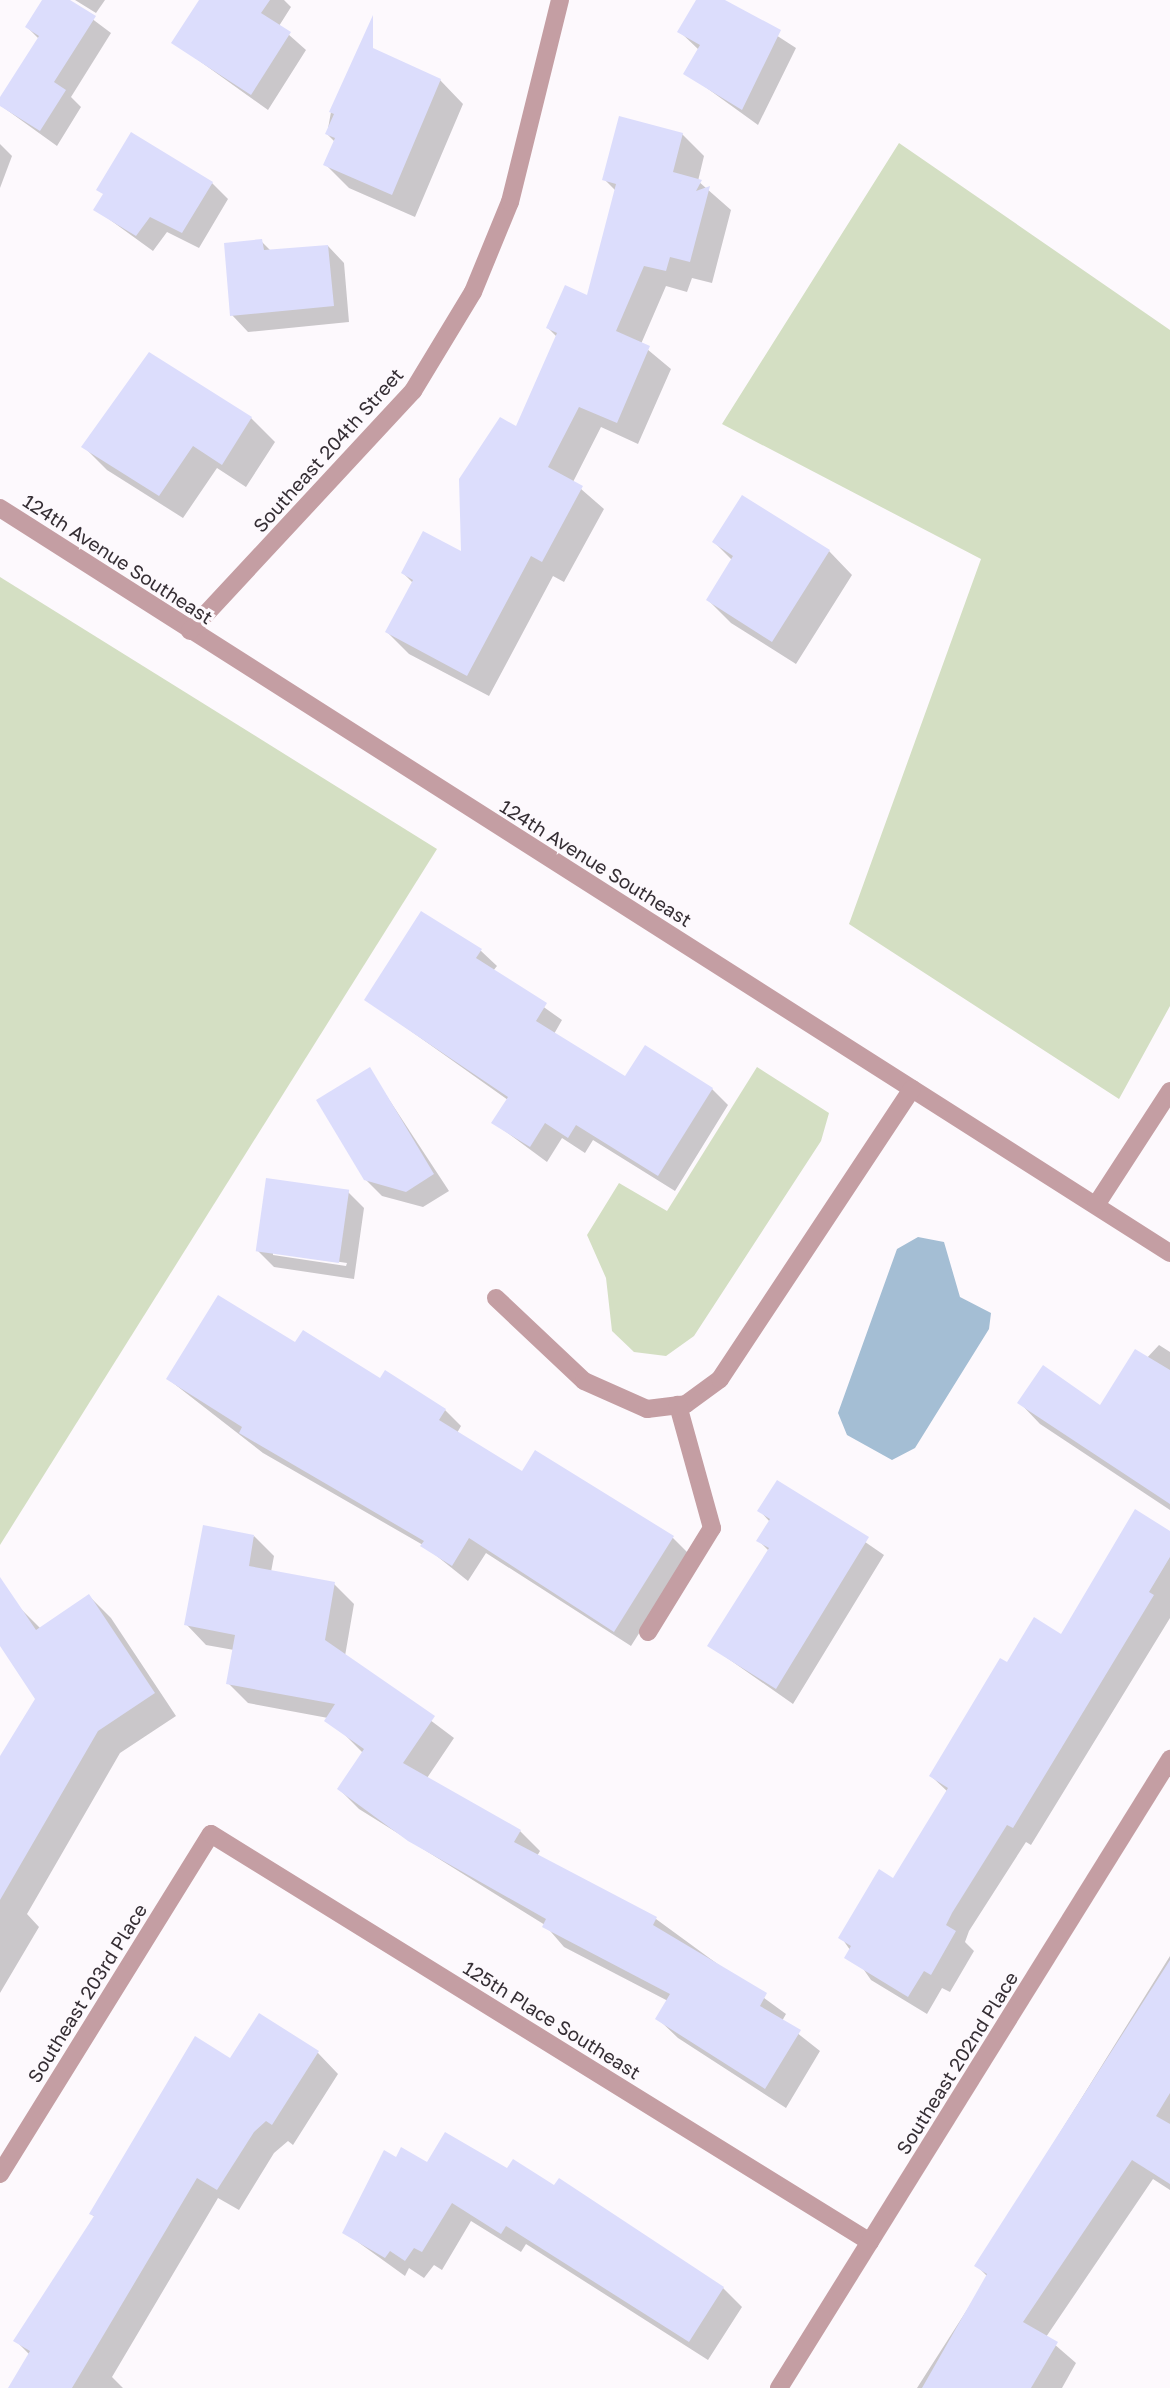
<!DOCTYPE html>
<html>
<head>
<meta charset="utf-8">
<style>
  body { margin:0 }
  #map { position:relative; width:1170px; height:2388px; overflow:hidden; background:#fdf9fd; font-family:"Golos Text",sans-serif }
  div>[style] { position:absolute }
  .green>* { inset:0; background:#d4dfc3 }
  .water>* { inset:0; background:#a4bed4 }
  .shadow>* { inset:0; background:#0003 }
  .building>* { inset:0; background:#dcddfc; transform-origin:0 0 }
  .minor>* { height:18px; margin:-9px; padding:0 9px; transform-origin:9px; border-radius:9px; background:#c49ea3 }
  span { translate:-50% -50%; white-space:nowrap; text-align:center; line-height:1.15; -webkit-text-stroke:6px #fdf9fd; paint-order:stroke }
  .street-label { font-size:19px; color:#352e34 }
</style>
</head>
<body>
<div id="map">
  <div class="green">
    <i style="clip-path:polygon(899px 143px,1170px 330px,1170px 1006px,1119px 1099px,849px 924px,981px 559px,722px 424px)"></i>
    <i style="clip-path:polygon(0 577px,437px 849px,0 1545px)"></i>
    <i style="clip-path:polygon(757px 1067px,829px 1113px,821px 1141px,694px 1336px,666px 1356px,634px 1352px,612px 1331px,606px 1278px,587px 1235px,619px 1183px,667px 1211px)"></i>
  </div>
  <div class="water">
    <i style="clip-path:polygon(918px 1237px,944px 1242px,960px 1297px,991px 1313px,989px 1329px,915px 1448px,892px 1460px,847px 1435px,838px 1413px,897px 1249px)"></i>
  </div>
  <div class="shadow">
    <i style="clip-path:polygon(44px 0,67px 0,111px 33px,71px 97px,81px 107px,57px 146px,0 105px,39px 39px,27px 27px)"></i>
    <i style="clip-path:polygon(75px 0,105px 0,96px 13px)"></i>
    <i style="clip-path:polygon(201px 0,284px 0,291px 7px,279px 26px,306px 50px,268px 110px,173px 42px)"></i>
    <i style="clip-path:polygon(698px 0,722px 0,796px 48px,758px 125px,686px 73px,699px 50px,679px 31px)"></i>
    <i style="clip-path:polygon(440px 80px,463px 104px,415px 217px,349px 188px,325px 164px,335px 142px,327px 134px,331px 112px)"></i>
    <i style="clip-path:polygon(682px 134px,704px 156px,698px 181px,731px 210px,712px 283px,692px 278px,687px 292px,666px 286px,641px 344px,671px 369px,638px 444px,601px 427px,573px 482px,604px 509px,564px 582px,553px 576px,489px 696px,409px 654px,387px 632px,413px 583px,403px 573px,462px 554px,557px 337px,548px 328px,588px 297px,616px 191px,604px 179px)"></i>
    <i style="clip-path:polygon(0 144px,12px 156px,0 188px)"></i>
    <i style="clip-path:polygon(212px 183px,228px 199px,199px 248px,167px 232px,153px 251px,95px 209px)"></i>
    <i style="clip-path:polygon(261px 241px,271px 251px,328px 246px,344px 263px,349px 322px,248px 332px,232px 315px)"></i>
    <i style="clip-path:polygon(251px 418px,275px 442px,246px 487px,217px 468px,183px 518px,107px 470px,83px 446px)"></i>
    <i style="clip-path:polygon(714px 542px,829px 551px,852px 575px,796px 664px,731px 623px,708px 600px,732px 560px)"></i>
    <i style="clip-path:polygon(480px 950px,497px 966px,493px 971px,562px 1020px,554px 1034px,626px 1079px,712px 1089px,728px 1105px,675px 1191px,593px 1140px,585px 1153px,562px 1138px,547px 1162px,494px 1123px,508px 1100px,367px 1000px)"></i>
    <i style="clip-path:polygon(369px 1069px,449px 1191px,423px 1207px,382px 1196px,365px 1179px)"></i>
    <i style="clip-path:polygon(evenodd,348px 1192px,364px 1208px,354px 1279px,274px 1267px,257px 1250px,348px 1192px,273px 1252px,347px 1263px,346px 1266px,273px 1255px,273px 1252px)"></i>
    <i style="clip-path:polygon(296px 1345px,445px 1410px,461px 1426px,457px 1433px,522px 1474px,673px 1538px,689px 1554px,631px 1646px,486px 1553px,468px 1581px,423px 1545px,263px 1453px,168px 1379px)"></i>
    <i style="clip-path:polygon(1159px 1345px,1170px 1352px,1170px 1510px,1040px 1424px,1019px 1402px,1100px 1408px)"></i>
    <i style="clip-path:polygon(778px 1482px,884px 1555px,793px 1704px,710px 1646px,769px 1551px,758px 1540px,770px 1522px,760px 1511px)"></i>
    <i style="clip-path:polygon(1170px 1533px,1170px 1618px,1031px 1845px,1026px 1842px,969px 1931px,965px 1942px,974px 1951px,950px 1992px,942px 1988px,927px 2014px,871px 1980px,841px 1937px,894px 1880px,948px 1792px,931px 1776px,1007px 1664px,1061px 1636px)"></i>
    <i style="clip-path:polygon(254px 1536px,274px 1556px,271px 1572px,334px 1584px,354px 1604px,345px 1656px,454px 1738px,427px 1778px,520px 1831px,540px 1851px,537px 1856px,656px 1919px,786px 2014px,782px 2021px,820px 2051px,786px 2108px,678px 2038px,657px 2018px,668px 2001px,564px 1947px,545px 1925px,359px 1809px,339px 1789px,363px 1753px,328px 1718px,248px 1703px,228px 1683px,234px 1650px,206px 1645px,186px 1624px)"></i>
    <i style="clip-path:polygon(89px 1596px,111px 1618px,176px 1716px,120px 1753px,27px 1914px,39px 1927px,0 1993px,0 1759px,37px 1699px,0 1643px,0 1618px,18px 1606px,41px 1629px)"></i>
    <i style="clip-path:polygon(1170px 1956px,1170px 2190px,1153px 2179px,1046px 2337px,1076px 2363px,1062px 2388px,917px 2388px,988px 2277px,977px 2266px)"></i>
    <i style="clip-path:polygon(318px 2053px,338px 2074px,293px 2145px,288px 2141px,274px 2153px,239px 2210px,218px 2198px,112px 2377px,123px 2388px,11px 2388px,30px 2355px,15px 2340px,95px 2217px,91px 2214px,231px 2061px)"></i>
    <i style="clip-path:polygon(397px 2159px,507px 2170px,723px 2288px,742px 2307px,708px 2360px,526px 2244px,521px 2252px,471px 2221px,442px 2270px,434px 2265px,424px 2278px,409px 2268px,405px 2276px,344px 2232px)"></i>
  </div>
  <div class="building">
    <i style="clip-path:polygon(42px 0,70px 0,96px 16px,54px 82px,66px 90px,40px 131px,0 106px,0 97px,39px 36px,25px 27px)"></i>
    <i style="clip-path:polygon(199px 0,270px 0,261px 13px,291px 32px,251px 95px,171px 43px)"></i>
    <i style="clip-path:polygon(696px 0,725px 0,781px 30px,742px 110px,683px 74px,700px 45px,677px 32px)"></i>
    <i style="clip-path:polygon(373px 15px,373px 48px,441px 79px,392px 195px,323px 165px,335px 138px,325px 134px,334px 114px,329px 112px)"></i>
    <i style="clip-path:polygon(619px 116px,683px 133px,673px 172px,702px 180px,696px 191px,710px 186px,690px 262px,670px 257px,666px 271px,644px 266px,616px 331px,650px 346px,617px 423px,579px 407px,548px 467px,583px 486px,542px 562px,531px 556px,467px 676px,385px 632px,413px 580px,401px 573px,423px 531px,461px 551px,459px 479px,500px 417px,516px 426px,557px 333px,546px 328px,565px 285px,587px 295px,616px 184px,602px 180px)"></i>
    <i style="clip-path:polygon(131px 132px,213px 182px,182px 233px,150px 217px,136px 236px,93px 210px,103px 194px,96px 190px)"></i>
    <i style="clip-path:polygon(262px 239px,264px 250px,328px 245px,334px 306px,230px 316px,224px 243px)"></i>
    <i style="clip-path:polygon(149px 352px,252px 417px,222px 465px,193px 446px,159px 496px,81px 447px)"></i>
    <i style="clip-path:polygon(742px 495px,830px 550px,772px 642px,706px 600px,733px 556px,712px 542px)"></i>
    <i style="clip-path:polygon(421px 911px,482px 949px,476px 958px,547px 1003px,536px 1021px,625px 1076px,645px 1045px,713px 1088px,658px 1176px,576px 1125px,568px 1138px,545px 1123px,530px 1147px,491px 1123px,508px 1097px,364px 1000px)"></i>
    <i style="clip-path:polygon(370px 1067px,434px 1174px,406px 1192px,364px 1180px,316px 1100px)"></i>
    <i style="left:266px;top:1178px;width:84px;height:74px;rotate:8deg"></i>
    <i style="clip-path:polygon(218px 1295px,295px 1342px,303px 1330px,380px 1378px,385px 1370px,446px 1409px,439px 1420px,522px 1471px,535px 1450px,674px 1536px,614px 1632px,469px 1538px,452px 1566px,420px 1546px,424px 1541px,239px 1433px,242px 1427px,166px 1379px)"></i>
    <i style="clip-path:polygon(1135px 1349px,1170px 1370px,1170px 1504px,1017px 1403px,1043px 1365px,1100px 1405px)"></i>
    <i style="clip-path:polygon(777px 1480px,869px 1537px,776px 1689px,707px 1646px,769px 1548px,756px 1541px,770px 1519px,757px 1511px)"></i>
    <i style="clip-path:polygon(1135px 1509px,1170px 1531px,1170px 1557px,1149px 1592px,1154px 1595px,1013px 1828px,1007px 1825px,952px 1913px,946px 1925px,956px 1931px,931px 1975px,924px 1971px,908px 1997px,844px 1958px,851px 1946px,838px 1938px,879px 1869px,893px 1878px,948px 1788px,929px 1776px,1000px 1658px,1007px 1662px,1034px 1617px,1061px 1634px)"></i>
    <i style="clip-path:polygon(203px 1525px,254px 1535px,249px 1566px,335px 1582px,325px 1640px,435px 1716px,403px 1763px,521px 1830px,514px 1842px,657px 1917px,653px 1925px,767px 1993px,760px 2006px,801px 2030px,765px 2089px,655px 2019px,670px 1994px,542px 1927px,546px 1919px,408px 1841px,337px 1789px,364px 1749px,324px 1721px,335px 1704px,226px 1684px,235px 1635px,184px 1625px)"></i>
    <i style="clip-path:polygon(0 1577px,36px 1630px,89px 1594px,155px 1693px,98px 1731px,0 1900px,0 1756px,35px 1699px,0 1646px)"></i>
    <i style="clip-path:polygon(1170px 1960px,1170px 2093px,1156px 2116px,1170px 2124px,1170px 2184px,1132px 2160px,1023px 2322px,1058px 2342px,1031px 2388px,922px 2388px,987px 2274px,974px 2266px)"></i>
    <i style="clip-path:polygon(259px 2013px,319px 2051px,272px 2125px,266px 2121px,254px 2132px,217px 2190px,197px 2178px,72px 2388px,8px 2388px,30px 2351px,13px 2341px,94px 2216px,89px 2214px,195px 2036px,230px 2058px)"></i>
    <i style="clip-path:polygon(445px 2132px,507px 2168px,513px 2159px,554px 2185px,559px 2178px,724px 2287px,689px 2342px,506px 2226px,501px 2234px,452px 2203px,422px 2252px,414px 2248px,405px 2261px,390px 2251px,385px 2258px,342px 2233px,384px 2150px,396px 2157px,401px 2147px,427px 2162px)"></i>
  </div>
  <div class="minor">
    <i style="left:0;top:508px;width:1387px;rotate:32.49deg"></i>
    <i style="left:190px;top:631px;width:328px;rotate:-47.1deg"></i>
    <i style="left:413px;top:391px;width:116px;rotate:-58.8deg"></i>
    <i style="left:473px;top:292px;width:97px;rotate:-67.7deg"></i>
    <i style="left:510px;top:202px;width:208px;rotate:-76.1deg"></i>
    <i style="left:1096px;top:1205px;width:136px;rotate:-57deg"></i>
    <i style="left:496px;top:1298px;width:121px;rotate:43.3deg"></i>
    <i style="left:584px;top:1381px;width:69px;rotate:24deg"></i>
    <i style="left:647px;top:1409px;width:39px;rotate:-7deg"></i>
    <i style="left:686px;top:1404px;width:42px;rotate:-36.3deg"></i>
    <i style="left:720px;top:1379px;width:348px;rotate:-56.5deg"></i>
    <i style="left:648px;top:1632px;width:122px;rotate:-58.4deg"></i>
    <i style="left:712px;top:1528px;width:128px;rotate:-105.5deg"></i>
    <i style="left:0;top:2174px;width:400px;rotate:-58.2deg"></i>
    <i style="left:211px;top:1834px;width:775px;rotate:31.76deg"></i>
    <i style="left:779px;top:2388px;width:741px;rotate:-58.13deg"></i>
  </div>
  <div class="street-label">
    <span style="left:328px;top:450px;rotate:-48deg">Southeast 204th Street</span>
    <span style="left:118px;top:559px;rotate:33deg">124th Avenue Southeast</span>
    <span style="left:596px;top:863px;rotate:32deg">124th Avenue Southeast</span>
    <span style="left:87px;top:1993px;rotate:-58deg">Southeast 203rd Place</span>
    <span style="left:552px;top:2020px;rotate:32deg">125th Place Southeast</span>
    <span style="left:957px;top:2063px;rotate:-58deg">Southeast 202nd Place</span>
  </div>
</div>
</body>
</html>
